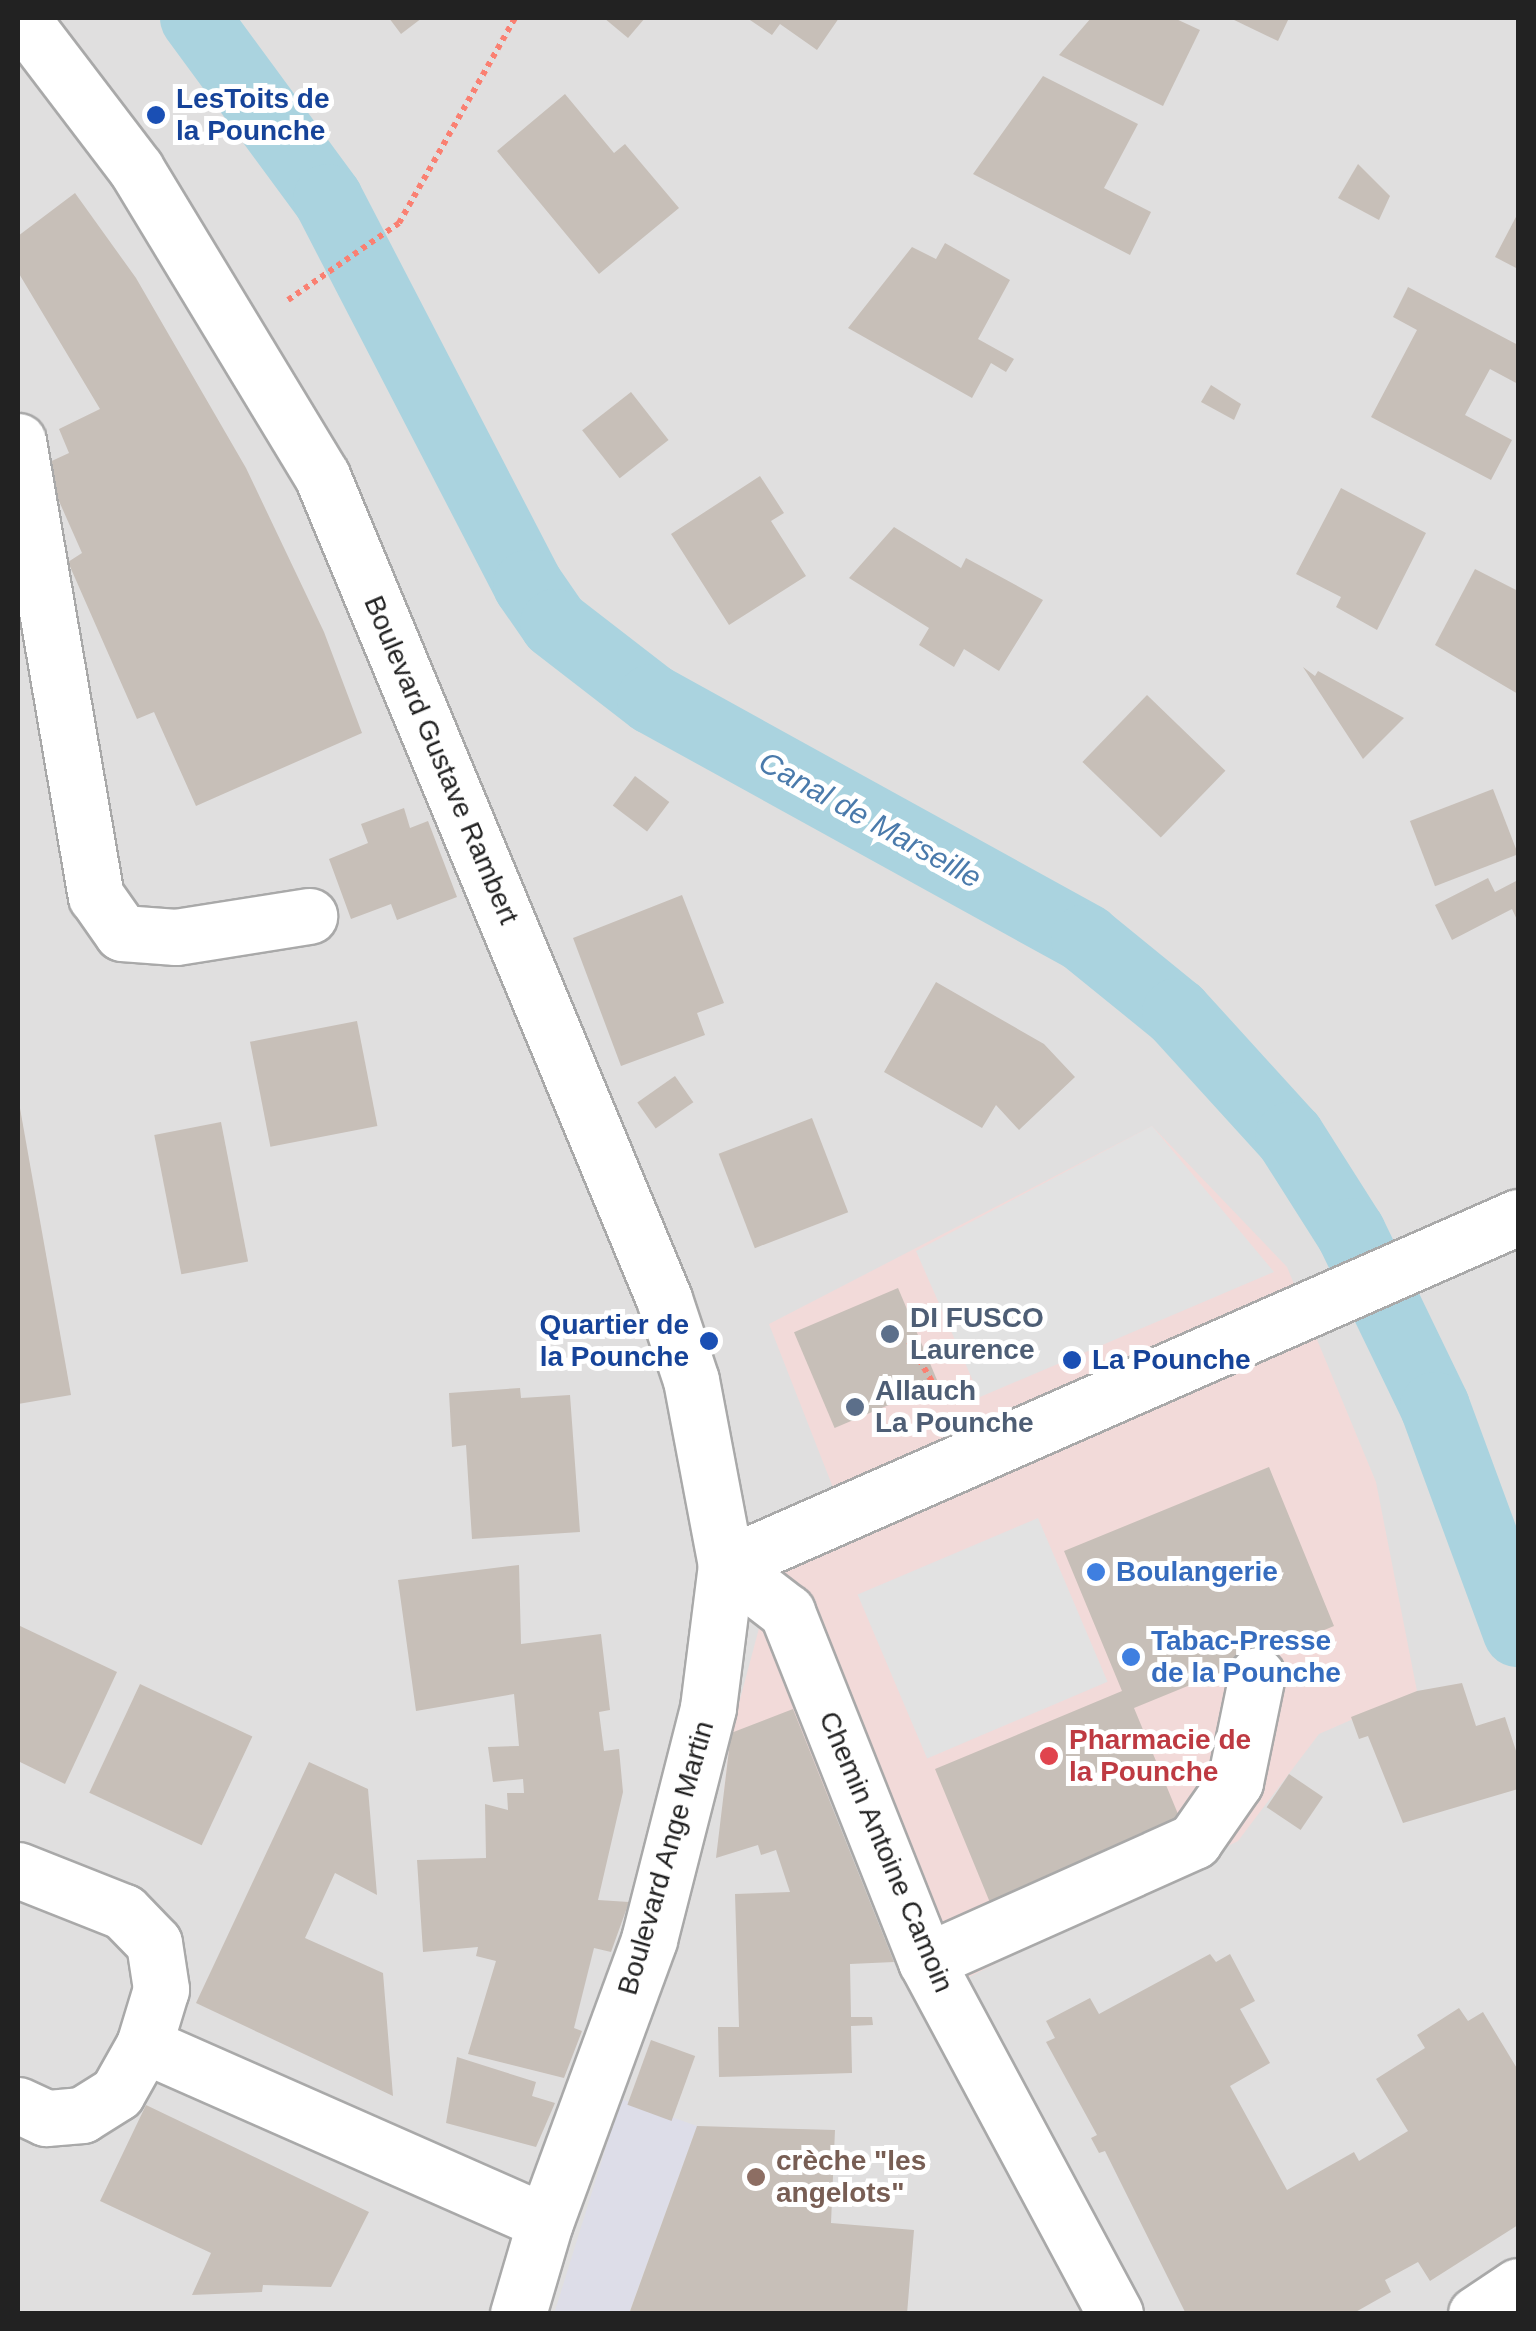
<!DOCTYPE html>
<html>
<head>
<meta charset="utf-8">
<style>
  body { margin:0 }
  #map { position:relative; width:1536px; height:2331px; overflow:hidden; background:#f2efe9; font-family:Helvetica,sans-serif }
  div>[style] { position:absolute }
  .residential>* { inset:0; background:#e0dfdf; transform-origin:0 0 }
  .commercial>* { inset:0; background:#f2dad9 }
  .parking>* { inset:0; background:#e2e2e2; transform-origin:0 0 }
  .plaza>* { inset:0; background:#dddde8 }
  .canal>* { height:70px; margin:-35px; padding:0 35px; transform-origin:35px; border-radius:35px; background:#aad3df }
  .building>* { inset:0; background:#c7bfb8; transform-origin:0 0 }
  .path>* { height:6px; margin-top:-3px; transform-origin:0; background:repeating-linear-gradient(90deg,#fa8072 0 5px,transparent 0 10px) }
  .roads { filter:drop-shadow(2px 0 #a9a9a9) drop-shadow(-2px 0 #a9a9a9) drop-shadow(0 2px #a9a9a9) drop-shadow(0 -2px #a9a9a9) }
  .minor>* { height:55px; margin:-27.5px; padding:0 27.5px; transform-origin:27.5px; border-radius:27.5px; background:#fff }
  .dots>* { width:28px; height:28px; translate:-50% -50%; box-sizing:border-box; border:5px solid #fff; border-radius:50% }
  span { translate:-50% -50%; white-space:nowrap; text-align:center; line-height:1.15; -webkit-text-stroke:10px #fff; paint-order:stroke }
  .transit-label { font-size:28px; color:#164399; font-weight:700 }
  .left { translate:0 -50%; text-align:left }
  .right { translate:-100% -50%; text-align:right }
  .street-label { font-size:28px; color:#222 }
  .service-label { font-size:28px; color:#4e5e75; font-weight:700 }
  .shop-label { font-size:28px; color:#366cbe; font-weight:700 }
  .health-label { font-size:28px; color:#be3a42; font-weight:700 }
  .education-label { font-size:28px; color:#785e54; font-weight:700 }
  .water-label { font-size:30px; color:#4a7aab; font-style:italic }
  .frame { position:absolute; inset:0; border:20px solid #222; pointer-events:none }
</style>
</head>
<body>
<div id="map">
  <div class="residential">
    <i style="left:18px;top:18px;width:1500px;height:2295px"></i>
  </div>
  <div class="commercial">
    <i style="clip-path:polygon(1152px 1126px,1287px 1267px,1376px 1482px,1417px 1691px,1319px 1734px,1238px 1841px,965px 1979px,881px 1801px,724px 1791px,731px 1733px,778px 1557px,848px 1526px,769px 1324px)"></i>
  </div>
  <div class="parking">
    <i style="clip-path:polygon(1152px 1126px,1274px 1272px,980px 1397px,916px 1251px)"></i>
    <i style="left:1038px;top:1518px;width:178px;height:196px;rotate:67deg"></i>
  </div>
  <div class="plaza">
    <i style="clip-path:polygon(621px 2099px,697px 2126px,629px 2313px,554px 2314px)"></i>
  </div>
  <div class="canal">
    <i style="left:195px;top:18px;width:225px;rotate:53.7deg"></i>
    <i style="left:328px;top:199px;width:435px;rotate:62.6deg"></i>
    <i style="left:528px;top:585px;width:47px;rotate:55.3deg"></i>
    <i style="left:555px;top:624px;width:123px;rotate:37.7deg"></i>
    <i style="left:652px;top:699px;width:496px;rotate:28.9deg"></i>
    <i style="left:1086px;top:939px;width:117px;rotate:39.1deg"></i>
    <i style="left:1177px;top:1013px;width:168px;rotate:47.7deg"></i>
    <i style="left:1290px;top:1137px;width:114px;rotate:57.6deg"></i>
    <i style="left:1351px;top:1233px;width:193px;rotate:64.2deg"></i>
    <i style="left:1435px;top:1407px;width:240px;rotate:69.8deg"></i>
  </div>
  <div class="building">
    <i style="clip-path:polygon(389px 18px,422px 18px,401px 34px)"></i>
    <i style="clip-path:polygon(604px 18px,645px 18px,628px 38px)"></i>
    <i style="clip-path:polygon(747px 18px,839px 18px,817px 50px,780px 24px,772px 35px)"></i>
    <i style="clip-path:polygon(1091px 18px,1174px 18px,1200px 30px,1163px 106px,1059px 55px)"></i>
    <i style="clip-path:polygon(1230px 18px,1289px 18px,1278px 41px)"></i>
    <i style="clip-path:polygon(1043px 76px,1138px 124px,1104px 188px,1151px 212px,1130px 255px,973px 174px)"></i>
    <i style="clip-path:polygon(565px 94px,614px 153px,625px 144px,679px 208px,599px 274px,497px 151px)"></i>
    <i style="clip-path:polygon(1358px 164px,1390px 196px,1379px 220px,1338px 198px)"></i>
    <i style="clip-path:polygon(75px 193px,136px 278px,246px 468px,324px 632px,362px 733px,196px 806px,154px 712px,137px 719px,68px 562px,82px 553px,43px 465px,69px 453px,59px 429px,100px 409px,18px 272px,18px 236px)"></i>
    <i style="clip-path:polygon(1518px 213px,1518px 269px,1495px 257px)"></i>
    <i style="clip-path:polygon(945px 243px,1010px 280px,978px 339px,1014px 359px,1006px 372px,991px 363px,972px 398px,848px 328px,912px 247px,936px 259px)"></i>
    <i style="clip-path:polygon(1408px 287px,1518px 345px,1518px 384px,1490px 369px,1465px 415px,1512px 440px,1491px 480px,1371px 417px,1417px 330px,1393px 317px)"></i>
    <i style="clip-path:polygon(1211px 385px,1241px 404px,1234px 420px,1201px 402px)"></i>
    <i style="left:631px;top:392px;width:61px;height:62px;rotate:52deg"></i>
    <i style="clip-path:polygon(760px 476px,784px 513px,771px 521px,806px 576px,729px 625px,671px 534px)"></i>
    <i style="clip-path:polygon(1341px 488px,1426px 533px,1377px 630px,1336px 607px,1341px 597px,1296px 574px)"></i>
    <i style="clip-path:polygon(894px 527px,961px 568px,966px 558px,1043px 600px,999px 671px,964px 649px,954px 667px,919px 645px,929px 628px,849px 578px)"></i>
    <i style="clip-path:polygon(1475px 569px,1518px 591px,1518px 694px,1435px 645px)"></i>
    <i style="clip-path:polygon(1303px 667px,1315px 676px,1318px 671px,1404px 718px,1363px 759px)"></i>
    <i style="left:1147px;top:695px;width:109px;height:93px;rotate:44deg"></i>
    <i style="left:635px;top:776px;width:43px;height:37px;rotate:37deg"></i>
    <i style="left:1493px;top:789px;width:70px;height:89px;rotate:69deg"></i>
    <i style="clip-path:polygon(404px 808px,410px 828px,428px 821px,457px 897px,397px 920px,391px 904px,351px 919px,329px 859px,368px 843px,361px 824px)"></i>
    <i style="clip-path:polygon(1488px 878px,1495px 892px,1518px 880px,1518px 922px,1512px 909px,1452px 940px,1435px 905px)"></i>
    <i style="clip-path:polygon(682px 895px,724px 1003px,697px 1013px,705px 1035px,621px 1066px,573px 938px)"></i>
    <i style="clip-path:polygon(936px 982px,1044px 1044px,1075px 1077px,1019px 1130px,996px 1105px,982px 1128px,884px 1072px)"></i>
    <i style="left:357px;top:1021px;width:107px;height:109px;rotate:79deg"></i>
    <i style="left:675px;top:1076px;width:32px;height:46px;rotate:55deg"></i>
    <i style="clip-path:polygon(18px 1097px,71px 1395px,18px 1404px)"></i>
    <i style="left:812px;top:1118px;width:101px;height:100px;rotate:69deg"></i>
    <i style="left:221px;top:1122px;width:142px;height:68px;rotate:79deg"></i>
    <i style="left:898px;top:1288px;width:104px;height:113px;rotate:67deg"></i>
    <i style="clip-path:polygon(520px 1388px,521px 1398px,570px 1395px,580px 1532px,472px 1539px,466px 1445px,452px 1447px,449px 1393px)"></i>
    <i style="clip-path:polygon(1269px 1467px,1334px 1626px,1134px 1708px,1183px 1826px,991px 1905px,935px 1769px,1122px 1691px,1064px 1551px)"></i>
    <i style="clip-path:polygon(519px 1565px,521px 1644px,601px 1634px,610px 1710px,599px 1712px,604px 1751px,619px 1749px,623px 1792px,598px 1900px,629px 1902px,611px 1952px,594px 1948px,574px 2028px,582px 2031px,564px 2078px,468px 2054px,496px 1961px,476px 1956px,478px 1947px,423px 1952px,417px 1860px,486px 1858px,485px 1804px,508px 1810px,507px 1793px,524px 1793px,523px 1779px,493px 1782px,488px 1747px,519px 1746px,514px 1694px,416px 1711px,398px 1580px)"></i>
    <i style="clip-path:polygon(18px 1625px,117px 1672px,65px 1784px,18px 1761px)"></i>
    <i style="clip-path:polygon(1462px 1683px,1476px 1726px,1505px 1717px,1518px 1757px,1518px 1789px,1403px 1823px,1368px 1736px,1359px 1739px,1351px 1717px,1417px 1691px)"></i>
    <i style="left:140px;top:1684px;width:124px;height:120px;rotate:25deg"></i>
    <i style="clip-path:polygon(793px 1709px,894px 1962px,850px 1964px,851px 2017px,872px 2017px,873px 2025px,851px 2026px,852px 2073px,719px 2077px,718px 2027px,739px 2027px,735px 1894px,790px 1892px,776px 1850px,761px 1855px,758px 1845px,716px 1858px,731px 1733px)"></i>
    <i style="clip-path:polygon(309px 1762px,368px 1789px,377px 1895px,335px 1873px,305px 1938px,383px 1973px,393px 2096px,196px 2003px)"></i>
    <i style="left:1289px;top:1774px;width:41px;height:40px;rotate:34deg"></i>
    <i style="clip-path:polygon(1210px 1954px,1216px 1962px,1230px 1954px,1255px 2001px,1240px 2009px,1270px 2063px,1230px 2086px,1287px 2190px,1354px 2152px,1359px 2161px,1408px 2131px,1376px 2079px,1425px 2048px,1417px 2035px,1459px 2008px,1468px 2021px,1483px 2012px,1518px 2070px,1518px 2225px,1430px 2281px,1418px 2262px,1385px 2280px,1391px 2292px,1352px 2314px,1186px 2314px,1105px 2151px,1099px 2153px,1091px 2138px,1097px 2135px,1046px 2042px,1055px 2038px,1046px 2021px,1090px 1998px,1099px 2014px)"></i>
    <i style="left:651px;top:2040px;width:47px;height:69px;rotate:20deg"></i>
    <i style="clip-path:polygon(457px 2057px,536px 2082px,532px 2096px,555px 2103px,536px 2147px,446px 2123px)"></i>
    <i style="clip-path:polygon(146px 2105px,369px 2212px,331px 2287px,263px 2285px,262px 2292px,192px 2295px,211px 2253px,100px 2201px)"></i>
    <i style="clip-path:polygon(697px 2126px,835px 2130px,831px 2223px,914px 2230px,907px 2314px,629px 2314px)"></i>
  </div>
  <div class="path">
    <i style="left:288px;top:300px;width:135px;rotate:-34.7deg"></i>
    <i style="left:399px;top:223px;width:236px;rotate:-60.5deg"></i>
    <i style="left:909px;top:1342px;width:50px;rotate:59.8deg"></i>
    <i style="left:934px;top:1385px;width:18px;rotate:109deg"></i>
  </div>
  <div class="roads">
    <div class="minor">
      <i style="left:21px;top:18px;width:190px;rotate:52.7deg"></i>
      <i style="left:136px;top:169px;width:359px;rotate:58.8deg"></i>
      <i style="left:322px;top:476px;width:891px;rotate:67.43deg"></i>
      <i style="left:664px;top:1299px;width:85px;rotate:71.6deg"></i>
      <i style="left:691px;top:1380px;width:188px;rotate:79.3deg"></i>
      <i style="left:726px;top:1565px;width:144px;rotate:97.2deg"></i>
      <i style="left:708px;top:1708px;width:239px;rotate:104.3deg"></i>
      <i style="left:649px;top:1940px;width:301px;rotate:110.2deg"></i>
      <i style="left:545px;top:2222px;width:96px;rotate:106.4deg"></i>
      <i style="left:18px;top:441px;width:462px;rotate:80.3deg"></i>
      <i style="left:96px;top:896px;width:45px;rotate:54.9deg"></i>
      <i style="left:122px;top:933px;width:54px;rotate:4.2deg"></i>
      <i style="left:176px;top:937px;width:135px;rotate:-9deg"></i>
      <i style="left:726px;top:1565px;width:865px;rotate:-23.72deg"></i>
      <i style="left:726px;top:1565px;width:77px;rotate:37.6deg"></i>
      <i style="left:787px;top:1612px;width:376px;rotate:68.3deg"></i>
      <i style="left:926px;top:1961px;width:400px;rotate:61.8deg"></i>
      <i style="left:18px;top:1870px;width:114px;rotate:21.6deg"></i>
      <i style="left:124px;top:1912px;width:43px;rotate:45.9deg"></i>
      <i style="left:154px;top:1943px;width:47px;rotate:81.3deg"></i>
      <i style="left:161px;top:1989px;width:59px;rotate:106.9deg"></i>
      <i style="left:144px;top:2045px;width:55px;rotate:119.4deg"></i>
      <i style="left:117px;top:2093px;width:41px;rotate:147.8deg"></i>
      <i style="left:82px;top:2115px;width:36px;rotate:175deg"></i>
      <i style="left:46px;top:2118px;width:31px;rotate:-155deg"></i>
      <i style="left:926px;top:1961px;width:294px;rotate:-24.1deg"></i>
      <i style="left:1194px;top:1841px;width:72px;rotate:-55.2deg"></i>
      <i style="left:1235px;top:1782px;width:109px;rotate:-78.4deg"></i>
      <i style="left:144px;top:2045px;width:438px;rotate:23.8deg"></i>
      <i style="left:1476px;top:2314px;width:50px;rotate:-33.7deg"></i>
    </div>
  </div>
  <div class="dots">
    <i style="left:156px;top:115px;background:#1a4fb4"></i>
    <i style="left:890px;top:1334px;background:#5c6f8a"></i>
    <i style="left:709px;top:1341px;background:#1a4fb4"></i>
    <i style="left:1072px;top:1360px;background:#1a4fb4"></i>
    <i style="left:855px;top:1407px;background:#5c6f8a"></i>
    <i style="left:1096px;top:1572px;background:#3f7fe0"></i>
    <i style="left:1131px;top:1657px;background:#3f7fe0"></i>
    <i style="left:1049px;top:1756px;background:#e0444e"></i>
    <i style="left:756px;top:2177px;background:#8d6e63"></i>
  </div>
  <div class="transit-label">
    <span class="left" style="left:176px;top:115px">LesToits de<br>la Pounche</span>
    <span class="right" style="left:689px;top:1341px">Quartier de<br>la Pounche</span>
    <span class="left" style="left:1092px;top:1360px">La Pounche</span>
  </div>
  <div class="street-label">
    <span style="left:441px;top:760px;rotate:67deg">Boulevard Gustave Rambert</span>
    <span style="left:886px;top:1852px;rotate:67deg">Chemin Antoine Camoin</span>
    <span style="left:666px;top:1858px;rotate:-74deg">Boulevard Ange Martin</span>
  </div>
  <div class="service-label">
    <span class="left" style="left:910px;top:1334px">DI FUSCO<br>Laurence</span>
    <span class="left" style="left:875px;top:1407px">Allauch<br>La Pounche</span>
  </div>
  <div class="shop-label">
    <span class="left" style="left:1116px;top:1572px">Boulangerie</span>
    <span class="left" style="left:1151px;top:1657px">Tabac-Presse<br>de la Pounche</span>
  </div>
  <div class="health-label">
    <span class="left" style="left:1069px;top:1756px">Pharmacie de<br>la Pounche</span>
  </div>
  <div class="education-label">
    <span class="left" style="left:776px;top:2177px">crèche "les<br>angelots"</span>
  </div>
  <div class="water-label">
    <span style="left:870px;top:820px;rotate:29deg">Canal de Marseille</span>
  </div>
  <div class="frame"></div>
</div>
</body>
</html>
